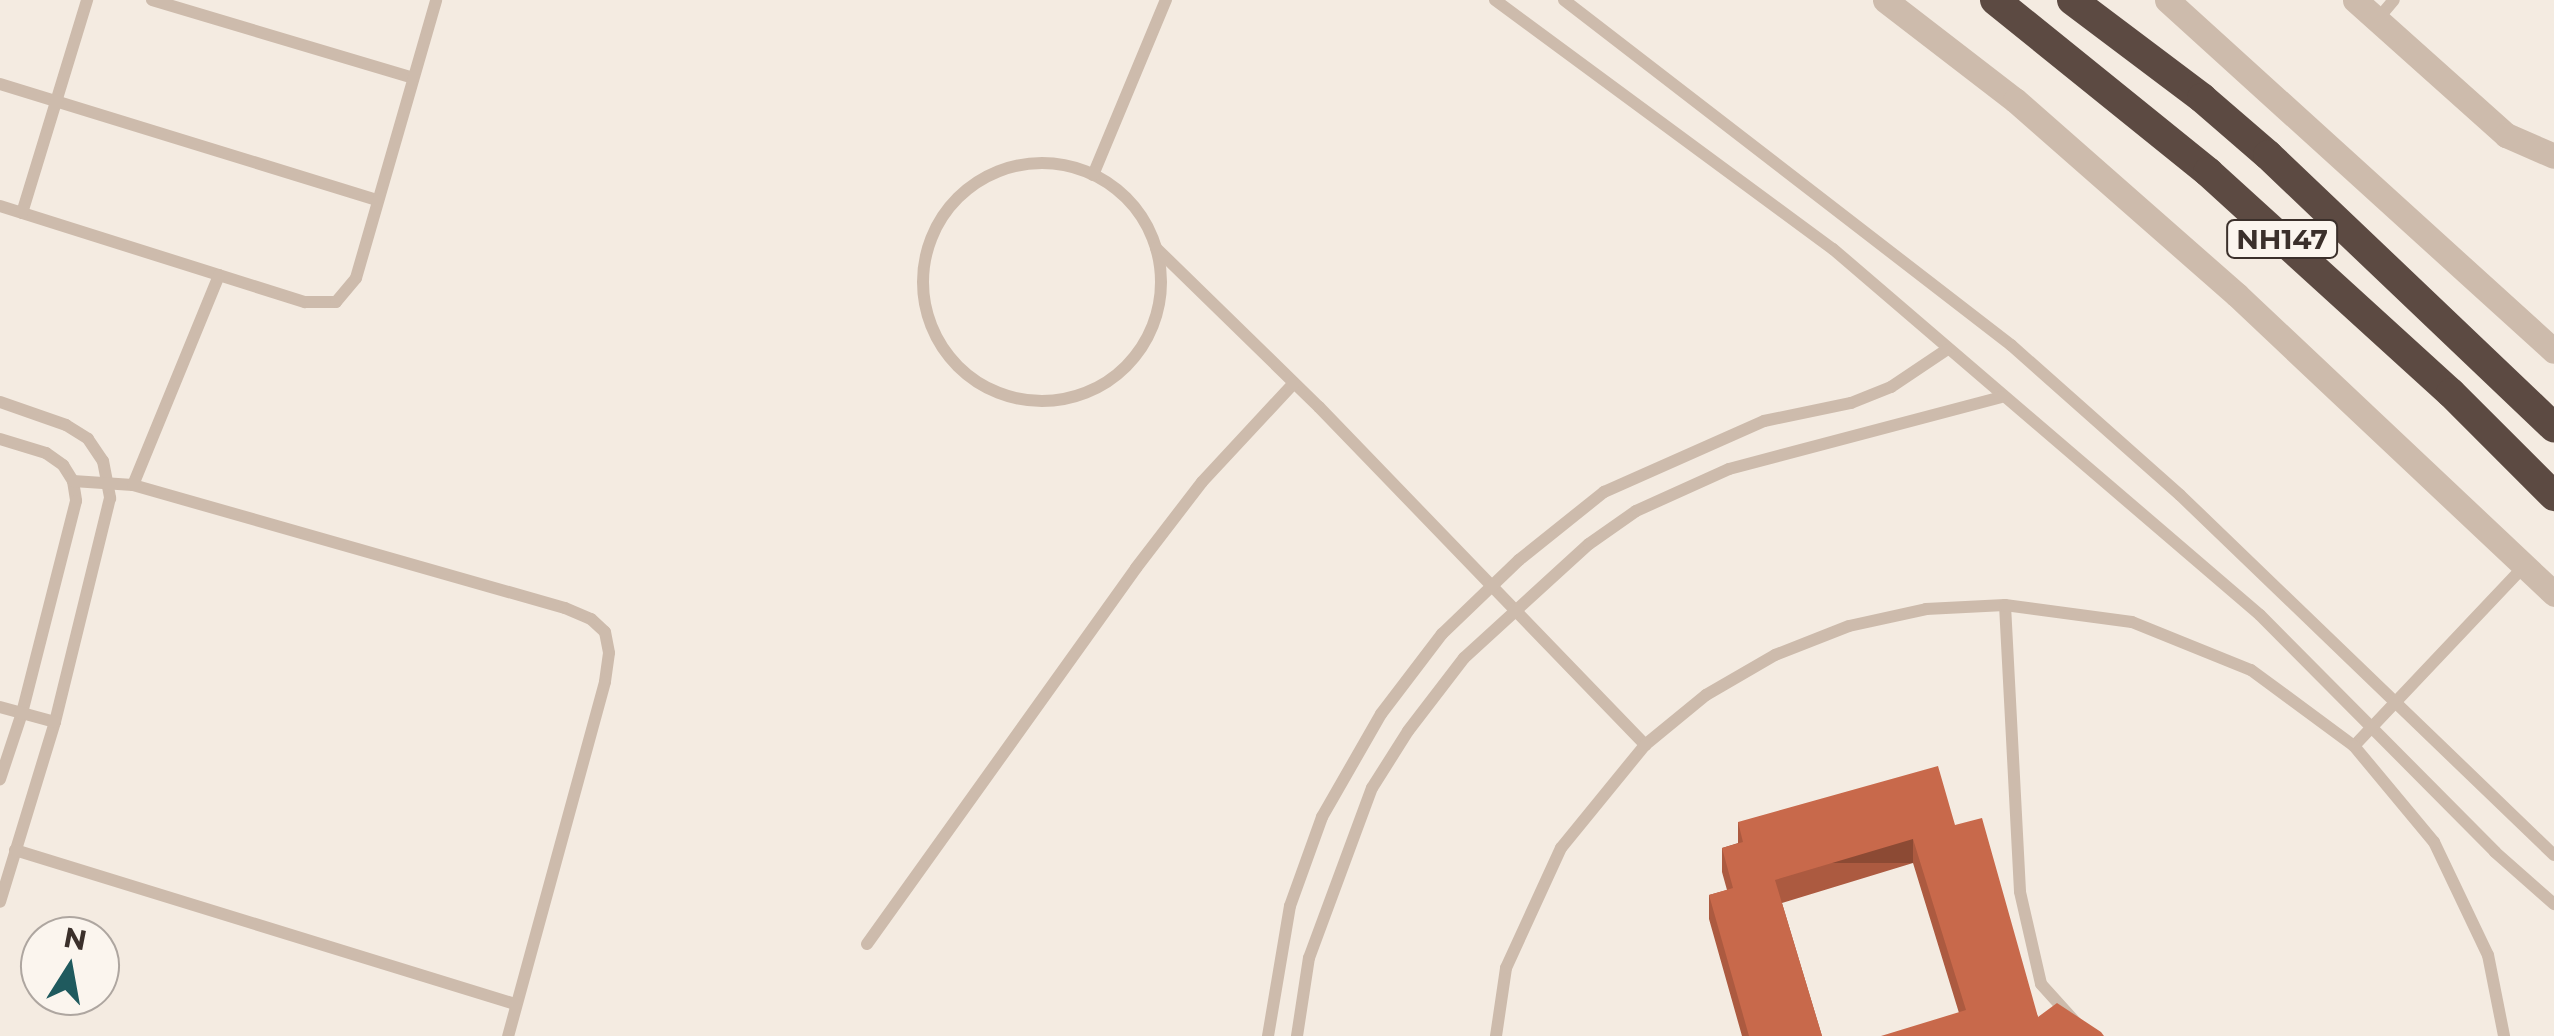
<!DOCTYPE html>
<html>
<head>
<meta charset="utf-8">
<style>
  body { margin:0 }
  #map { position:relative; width:2554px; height:1036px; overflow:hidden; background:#f4ebe1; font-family:Montserrat,sans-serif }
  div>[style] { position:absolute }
  .lane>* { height:12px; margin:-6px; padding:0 6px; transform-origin:6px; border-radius:6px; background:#cdbbac }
  .lane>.ring { margin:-6px; padding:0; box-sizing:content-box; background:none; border:12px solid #cdbbac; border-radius:50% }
  .street>* { height:25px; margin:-12.5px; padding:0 12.5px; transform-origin:12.5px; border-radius:12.5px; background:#cdbbac }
  .highway>* { height:30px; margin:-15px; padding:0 15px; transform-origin:15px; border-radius:15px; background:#5c4a42 }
  .wall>* { inset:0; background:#ac5a40 }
  .shaded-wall>* { inset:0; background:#8c4a34; transform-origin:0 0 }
  .building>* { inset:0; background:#c8694b }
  span { translate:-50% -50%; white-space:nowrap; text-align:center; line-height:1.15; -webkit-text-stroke:9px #fbf5ee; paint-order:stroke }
  .shield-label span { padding:2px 8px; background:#fbf5ee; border:2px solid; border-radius:8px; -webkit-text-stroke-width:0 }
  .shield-label { font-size:28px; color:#3b302b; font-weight:700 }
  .north { position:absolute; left:20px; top:916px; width:100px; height:100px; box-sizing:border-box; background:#fbf5ee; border:2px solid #aea6a0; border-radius:50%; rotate:11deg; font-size:28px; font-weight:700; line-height:40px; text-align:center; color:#3b302b }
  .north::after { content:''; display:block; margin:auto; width:35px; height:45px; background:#1f5a5e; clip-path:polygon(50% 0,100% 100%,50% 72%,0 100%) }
</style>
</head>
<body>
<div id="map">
  <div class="lane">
    <i style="left:152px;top:0;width:272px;rotate:16.6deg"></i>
    <i style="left:1495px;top:0;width:420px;rotate:36.4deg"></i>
    <i style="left:1833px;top:249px;width:562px;rotate:40.6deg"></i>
    <i style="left:2260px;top:615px;width:334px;rotate:45.2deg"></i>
    <i style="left:2495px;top:852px;width:79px;rotate:41.4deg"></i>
    <i style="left:1564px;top:0;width:565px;rotate:37.66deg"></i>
    <i style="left:2011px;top:345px;width:226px;rotate:41.6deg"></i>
    <i style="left:2180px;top:495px;width:519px;rotate:43.91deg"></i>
    <i style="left:2377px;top:20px;width:26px;rotate:-50deg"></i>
    <i style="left:0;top:84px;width:395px;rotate:17.1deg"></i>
    <i class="ring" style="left:923px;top:163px;width:226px;height:226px"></i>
    <i style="left:1093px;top:175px;width:190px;rotate:-67.4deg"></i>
    <i style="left:0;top:206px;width:320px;rotate:17.5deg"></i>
    <i style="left:305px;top:302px;width:31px"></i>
    <i style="left:336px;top:302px;width:31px;rotate:-50deg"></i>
    <i style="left:356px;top:278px;width:289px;rotate:-73.9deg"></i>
    <i style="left:22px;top:213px;width:223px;rotate:-73deg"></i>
    <i style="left:1156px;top:248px;width:228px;rotate:44.3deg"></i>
    <i style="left:1319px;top:407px;width:470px;rotate:46deg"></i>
    <i style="left:0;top:402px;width:70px;rotate:19.2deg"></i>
    <i style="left:66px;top:425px;width:26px;rotate:32deg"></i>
    <i style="left:88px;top:439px;width:27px;rotate:56deg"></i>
    <i style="left:103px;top:461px;width:38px;rotate:79deg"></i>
    <i style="left:110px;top:498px;width:231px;rotate:103.8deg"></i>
    <i style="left:55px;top:722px;width:188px;rotate:107deg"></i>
    <i style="left:0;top:439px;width:48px;rotate:16.9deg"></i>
    <i style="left:46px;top:453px;width:21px;rotate:35deg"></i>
    <i style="left:63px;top:465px;width:19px;rotate:58deg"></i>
    <i style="left:73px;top:481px;width:20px;rotate:81deg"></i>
    <i style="left:76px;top:501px;width:219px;rotate:104.3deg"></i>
    <i style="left:22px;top:713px;width:70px;rotate:108.4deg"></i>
    <i style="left:73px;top:481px;width:60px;rotate:3.8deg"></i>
    <i style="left:133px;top:485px;width:449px;rotate:15.9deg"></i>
    <i style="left:565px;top:608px;width:28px;rotate:23deg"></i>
    <i style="left:591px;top:619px;width:19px;rotate:43deg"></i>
    <i style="left:605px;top:632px;width:21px;rotate:79deg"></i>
    <i style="left:609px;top:653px;width:29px;rotate:98deg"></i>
    <i style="left:605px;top:682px;width:367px;rotate:105.3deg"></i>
    <i style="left:133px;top:485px;width:227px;rotate:-67.7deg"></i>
    <i style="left:2005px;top:605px;width:287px;rotate:87deg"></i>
    <i style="left:2020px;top:892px;width:94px;rotate:77.1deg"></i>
    <i style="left:2041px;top:984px;width:70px;rotate:47.9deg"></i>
    <i style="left:0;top:707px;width:57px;rotate:15.3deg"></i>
    <i style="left:2354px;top:746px;width:248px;rotate:-46.6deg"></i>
    <i style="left:15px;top:850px;width:523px;rotate:17.12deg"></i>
    <i style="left:867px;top:944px;width:462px;rotate:-54.4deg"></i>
    <i style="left:1136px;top:568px;width:108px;rotate:-52.5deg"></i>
    <i style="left:1202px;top:482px;width:135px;rotate:-47.1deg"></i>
    <i style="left:1268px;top:1036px;width:132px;rotate:-80.4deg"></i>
    <i style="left:1290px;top:906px;width:95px;rotate:-70.2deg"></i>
    <i style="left:1322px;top:817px;width:119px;rotate:-60.2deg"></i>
    <i style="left:1381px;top:714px;width:101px;rotate:-52.7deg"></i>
    <i style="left:1442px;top:634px;width:107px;rotate:-43.9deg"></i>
    <i style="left:1519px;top:560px;width:109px;rotate:-38.7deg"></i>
    <i style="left:1604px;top:492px;width:175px;rotate:-23.9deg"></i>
    <i style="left:1764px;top:421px;width:89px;rotate:-11.7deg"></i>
    <i style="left:1851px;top:403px;width:43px;rotate:-21.8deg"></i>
    <i style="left:1891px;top:387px;width:66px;rotate:-33.9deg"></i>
    <i style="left:1297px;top:1036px;width:79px;rotate:-81.3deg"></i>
    <i style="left:1309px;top:958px;width:181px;rotate:-69.7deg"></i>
    <i style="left:1372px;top:788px;width:67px;rotate:-57.7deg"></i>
    <i style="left:1408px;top:731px;width:92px;rotate:-52.5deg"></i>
    <i style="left:1464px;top:658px;width:169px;rotate:-42.4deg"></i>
    <i style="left:1589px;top:544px;width:57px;rotate:-35.1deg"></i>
    <i style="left:1636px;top:511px;width:102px;rotate:-24.3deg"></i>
    <i style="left:1729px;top:469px;width:281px;rotate:-14.8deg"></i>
    <i style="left:1496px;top:1036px;width:69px;rotate:-81.6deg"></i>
    <i style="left:1506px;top:968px;width:132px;rotate:-65.4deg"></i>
    <i style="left:1561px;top:848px;width:133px;rotate:-50.8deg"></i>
    <i style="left:1645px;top:745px;width:79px;rotate:-39.3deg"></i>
    <i style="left:1706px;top:695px;width:80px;rotate:-30.1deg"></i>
    <i style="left:1775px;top:655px;width:79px;rotate:-21.4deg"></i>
    <i style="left:1849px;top:626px;width:79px;rotate:-12.4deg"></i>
    <i style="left:1926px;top:609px;width:79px;rotate:-2.9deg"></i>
    <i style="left:2005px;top:605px;width:128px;rotate:7.6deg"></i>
    <i style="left:2132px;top:622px;width:128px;rotate:22deg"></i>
    <i style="left:2251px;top:670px;width:128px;rotate:36.4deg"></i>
    <i style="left:2354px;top:746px;width:125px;rotate:50.2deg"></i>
    <i style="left:2434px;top:842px;width:125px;rotate:64.5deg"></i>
    <i style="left:2488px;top:955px;width:83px;rotate:78.8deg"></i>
  </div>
  <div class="street">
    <i style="left:1885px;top:0;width:164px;rotate:37.6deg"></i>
    <i style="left:2015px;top:100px;width:295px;rotate:41.3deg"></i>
    <i style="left:2237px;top:295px;width:436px;rotate:43.3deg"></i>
    <i style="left:2167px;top:0;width:522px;rotate:42.21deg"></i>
    <i style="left:2355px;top:0;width:203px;rotate:41.8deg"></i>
    <i style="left:2506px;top:135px;width:52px;rotate:23.6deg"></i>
  </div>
  <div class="highway">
    <i style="left:1995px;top:0;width:274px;rotate:38.9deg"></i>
    <i style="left:2208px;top:172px;width:328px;rotate:42.3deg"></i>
    <i style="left:2451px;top:393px;width:146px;rotate:45deg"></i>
    <i style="left:2072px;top:0;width:163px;rotate:37deg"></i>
    <i style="left:2202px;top:98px;width:87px;rotate:40.8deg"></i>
    <i style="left:2268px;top:155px;width:395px;rotate:43.6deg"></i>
  </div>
  <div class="wall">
    <i style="clip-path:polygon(1738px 822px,1955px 825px,2038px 1017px,2101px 1032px,1959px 1013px,1913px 863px,1782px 903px,1822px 1036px,1742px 1036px,1709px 919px,1709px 895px,1727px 890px,1722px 872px,1722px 848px,1738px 843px)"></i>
  </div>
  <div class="shaded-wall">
    <i style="left:1913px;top:839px;width:24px;height:144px;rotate:90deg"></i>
  </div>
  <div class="building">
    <i style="clip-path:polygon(1938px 766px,1955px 825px,1982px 818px,2038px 1017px,2057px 1003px,2101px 1032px,2104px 1036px,1881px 1036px,1966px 1010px,1913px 839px,1775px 880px,1822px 1036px,1749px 1036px,1709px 895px,1733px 888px,1722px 848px,1743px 842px,1738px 822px)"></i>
  </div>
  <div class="shield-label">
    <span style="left:2282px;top:239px">NH147</span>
  </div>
  <div class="north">N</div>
</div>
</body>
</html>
